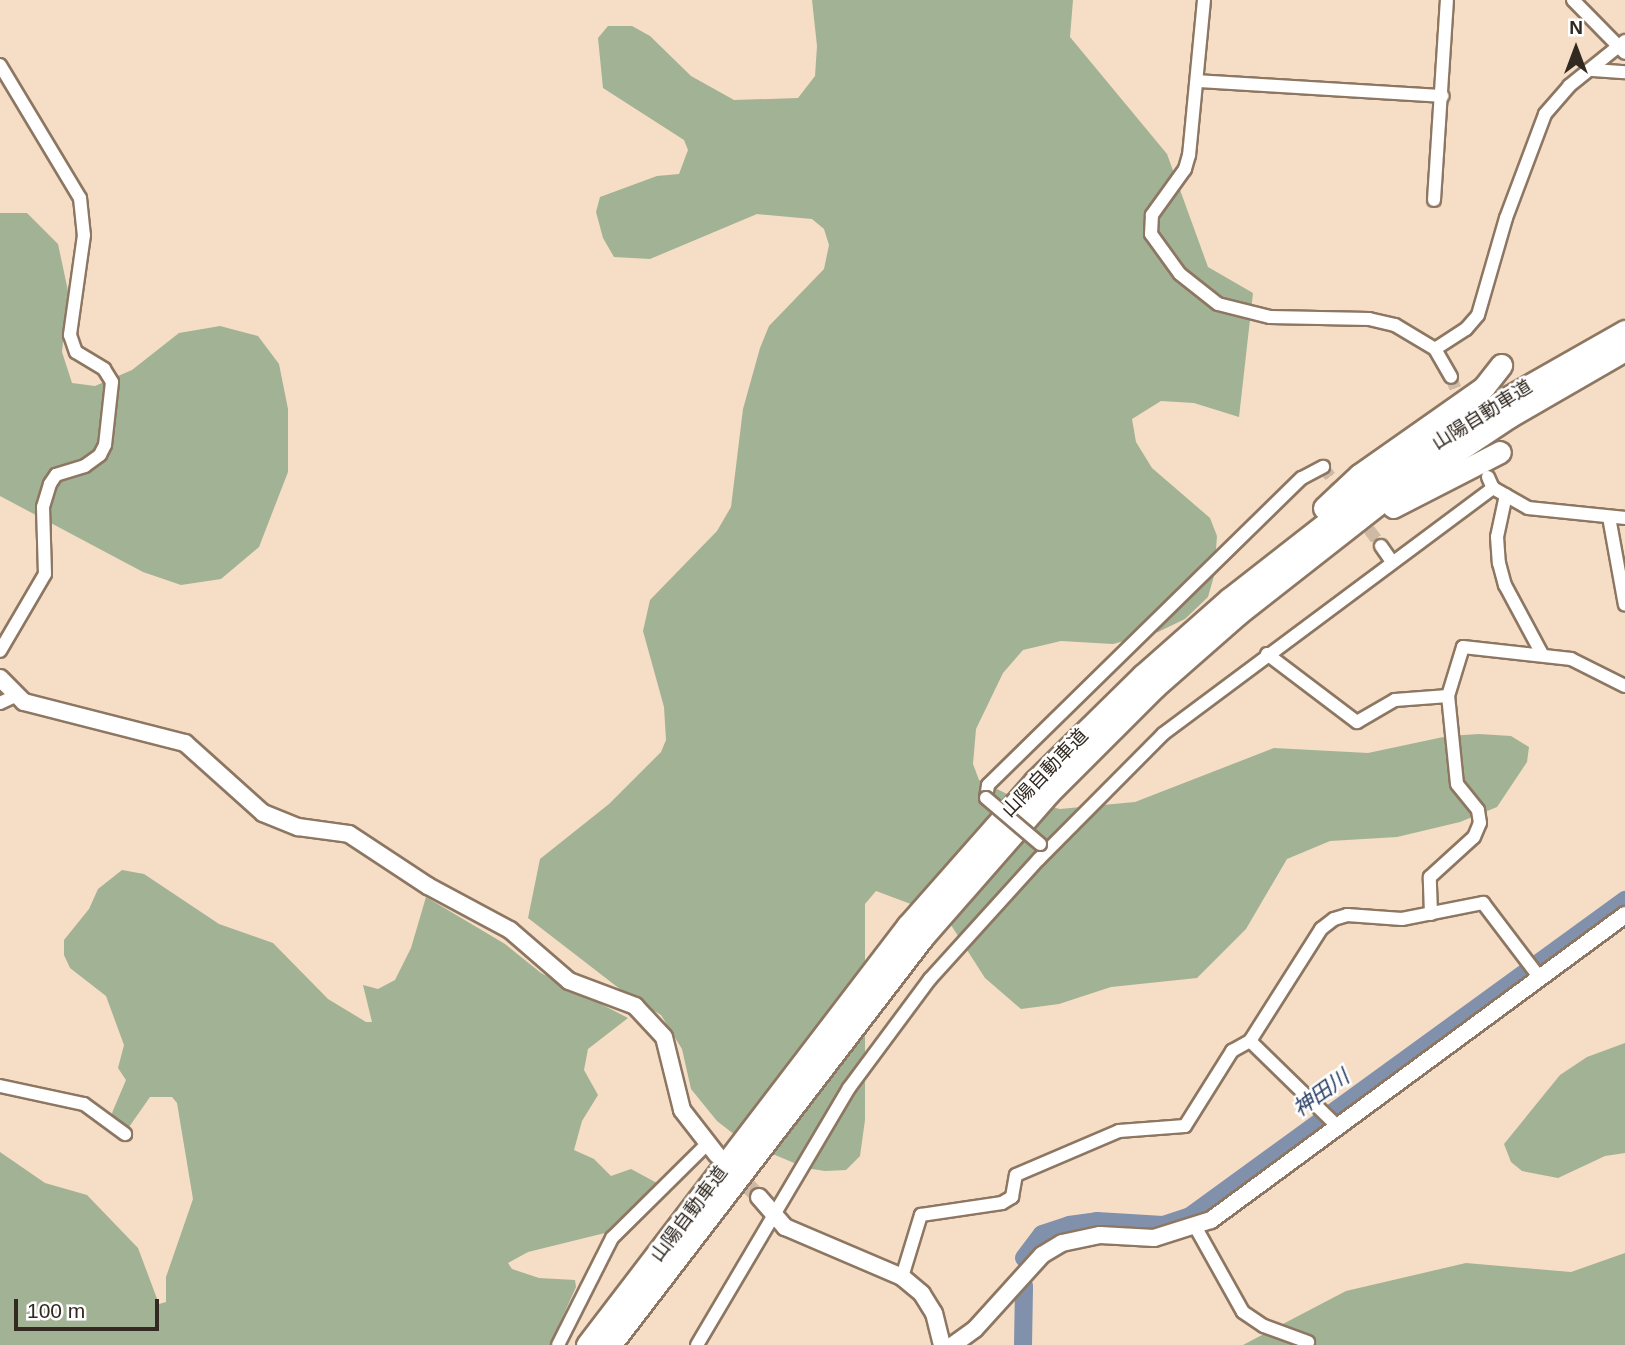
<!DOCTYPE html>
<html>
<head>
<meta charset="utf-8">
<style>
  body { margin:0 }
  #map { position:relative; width:1625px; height:1345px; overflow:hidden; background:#f5ddc6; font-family:Helvetica,"Noto Sans JP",sans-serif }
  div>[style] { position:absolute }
  .forest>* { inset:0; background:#a2b295 }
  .river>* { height:18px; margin:-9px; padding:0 9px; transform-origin:9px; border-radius:9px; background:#8191ac }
  .street-tunnel>* { height:12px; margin-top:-6px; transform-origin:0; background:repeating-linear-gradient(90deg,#ceb9a5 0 12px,transparent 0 18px) }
  .secondary-tunnel>* { height:16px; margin-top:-8px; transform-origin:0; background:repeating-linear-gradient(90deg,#ceb9a5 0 16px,transparent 0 24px) }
  .roads { filter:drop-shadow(2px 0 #8d7762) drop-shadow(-2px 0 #8d7762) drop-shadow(0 2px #8d7762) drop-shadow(0 -2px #8d7762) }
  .street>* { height:12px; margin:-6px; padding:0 6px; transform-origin:6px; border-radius:6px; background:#fff }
  .secondary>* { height:16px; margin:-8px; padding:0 8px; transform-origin:8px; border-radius:8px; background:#fff }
  .highway>* { height:21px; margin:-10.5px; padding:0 10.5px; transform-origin:10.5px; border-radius:10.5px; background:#fff }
  .bridges { filter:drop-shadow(2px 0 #8d7762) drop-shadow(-2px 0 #8d7762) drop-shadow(0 2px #8d7762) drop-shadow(0 -2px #8d7762) }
  .street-bridge>* { height:12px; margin:-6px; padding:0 6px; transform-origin:6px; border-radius:6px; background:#fff }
  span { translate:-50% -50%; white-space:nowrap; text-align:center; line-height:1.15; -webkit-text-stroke:5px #fff; paint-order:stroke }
  .street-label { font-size:19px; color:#322920 }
  .water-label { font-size:21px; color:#263c63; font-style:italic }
  .north { position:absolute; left:1541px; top:14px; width:70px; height:70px; -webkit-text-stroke:5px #fff; paint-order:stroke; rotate:0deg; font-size:19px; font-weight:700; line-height:28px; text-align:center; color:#322920 }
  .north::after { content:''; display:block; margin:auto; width:24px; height:32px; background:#322920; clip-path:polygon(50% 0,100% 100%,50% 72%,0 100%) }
  .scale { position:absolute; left:14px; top:1299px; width:145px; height:32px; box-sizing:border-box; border:4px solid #322920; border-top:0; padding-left:9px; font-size:21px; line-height:24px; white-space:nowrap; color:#322920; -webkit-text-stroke:5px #fff; paint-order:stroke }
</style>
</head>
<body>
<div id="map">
  <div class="forest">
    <i style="clip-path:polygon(812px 0,1073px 0,1070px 37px,1167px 154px,1208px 267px,1253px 293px,1239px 417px,1194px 403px,1161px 401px,1132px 419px,1136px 442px,1152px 468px,1210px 518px,1217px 536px,1214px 576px,1208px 597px,1185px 619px,1158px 632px,1113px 644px,1061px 641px,1023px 650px,1003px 673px,976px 729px,973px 764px,979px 780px,1015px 798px,1060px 809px,1135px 802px,1274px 748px,1368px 753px,1448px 736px,1479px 734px,1511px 736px,1529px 747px,1527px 762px,1497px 807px,1460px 822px,1397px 837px,1330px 841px,1287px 859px,1246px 929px,1197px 978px,1111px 987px,1059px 1004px,1021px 1009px,985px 978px,951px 925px,935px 913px,876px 891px,865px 904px,865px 1120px,860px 1156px,846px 1170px,825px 1171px,806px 1168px,744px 1142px,717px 1121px,691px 1089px,682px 1049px,661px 1015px,629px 996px,528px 918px,540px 859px,609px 804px,661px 752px,666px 740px,664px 707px,643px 631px,650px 600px,717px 531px,731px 507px,743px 409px,760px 348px,769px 326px,824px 269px,829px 245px,824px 229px,812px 219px,757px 214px,650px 259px,614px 257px,603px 238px,596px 212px,600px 197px,657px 176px,679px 174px,688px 150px,684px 140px,603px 88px,598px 38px,608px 26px,632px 26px,650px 36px,691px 76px,734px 100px,798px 98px,815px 76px,817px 46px)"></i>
    <i style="clip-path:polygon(0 213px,27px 213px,58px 244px,68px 291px,62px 352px,72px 383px,95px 386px,132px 370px,179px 333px,220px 326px,258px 336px,279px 364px,288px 409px,288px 472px,259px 547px,221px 579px,181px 585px,143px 572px,0 496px)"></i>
    <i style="clip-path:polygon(122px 870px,144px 874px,219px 924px,273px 943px,328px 999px,366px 1022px,372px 1022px,363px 985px,378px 989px,395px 980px,411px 948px,426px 897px,505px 944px,541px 973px,628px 1018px,588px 1049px,584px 1070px,598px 1095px,582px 1121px,574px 1150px,594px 1159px,611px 1176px,631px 1169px,657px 1183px,609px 1232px,528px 1252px,508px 1263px,512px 1269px,539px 1278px,575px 1280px,576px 1287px,550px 1345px,0 1345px,0 1152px,45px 1183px,87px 1195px,138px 1248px,159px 1304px,166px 1302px,166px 1277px,193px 1199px,177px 1103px,172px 1097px,150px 1097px,129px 1127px,115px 1120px,112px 1113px,126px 1080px,118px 1068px,124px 1045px,106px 996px,70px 968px,64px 955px,64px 940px,89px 909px,98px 889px)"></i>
    <i style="clip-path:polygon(1625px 1043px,1625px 1153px,1605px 1156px,1558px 1178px,1522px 1171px,1511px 1162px,1504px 1144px,1560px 1075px,1587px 1057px)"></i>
    <i style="clip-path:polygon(1625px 1253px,1625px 1345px,1243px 1345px,1346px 1291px,1466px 1263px,1571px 1272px)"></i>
  </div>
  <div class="river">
    <i style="left:1024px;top:1258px;width:30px;rotate:-53deg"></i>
    <i style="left:1042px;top:1234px;width:28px;rotate:-18deg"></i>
    <i style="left:1069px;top:1225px;width:28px;rotate:-8deg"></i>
    <i style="left:1097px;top:1221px;width:66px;rotate:3.5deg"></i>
    <i style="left:1163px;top:1225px;width:28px;rotate:-18deg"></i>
    <i style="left:1190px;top:1216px;width:538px;rotate:-36deg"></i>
    <i style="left:1023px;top:1345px;width:59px;rotate:-89deg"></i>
  </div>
  <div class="street-tunnel">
    <i style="left:1451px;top:377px;width:31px;rotate:69deg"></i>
    <i style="left:1323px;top:467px;width:35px;rotate:53deg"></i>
    <i style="left:1358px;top:515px;width:39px;rotate:53deg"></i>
  </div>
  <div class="secondary-tunnel">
    <i style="left:731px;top:1169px;width:40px;rotate:45deg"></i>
  </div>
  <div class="roads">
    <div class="street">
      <i style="left:1204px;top:0;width:156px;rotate:95.5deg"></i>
      <i style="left:1189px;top:155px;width:15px;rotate:106deg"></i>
      <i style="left:1185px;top:169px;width:57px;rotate:125.7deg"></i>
      <i style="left:1152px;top:215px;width:19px;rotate:93deg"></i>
      <i style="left:1151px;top:234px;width:49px;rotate:54.1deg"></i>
      <i style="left:1180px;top:274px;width:48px;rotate:38.3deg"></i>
      <i style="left:1218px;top:304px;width:54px;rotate:14deg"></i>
      <i style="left:1270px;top:317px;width:99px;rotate:1.2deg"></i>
      <i style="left:1369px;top:319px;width:27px;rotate:13deg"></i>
      <i style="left:1395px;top:325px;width:47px;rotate:31deg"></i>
      <i style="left:1435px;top:349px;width:32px;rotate:60deg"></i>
      <i style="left:1573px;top:0;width:74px;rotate:45.5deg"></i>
      <i style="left:0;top:65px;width:155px;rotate:59deg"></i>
      <i style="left:80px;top:198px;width:37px;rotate:84deg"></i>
      <i style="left:84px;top:235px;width:101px;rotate:98deg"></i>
      <i style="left:70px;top:335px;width:18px;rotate:71deg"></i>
      <i style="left:76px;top:352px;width:33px;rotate:31deg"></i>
      <i style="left:104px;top:369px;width:15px;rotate:58deg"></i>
      <i style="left:112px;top:382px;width:63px;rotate:96.3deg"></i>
      <i style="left:105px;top:445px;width:11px;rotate:117deg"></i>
      <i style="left:100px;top:455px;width:19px;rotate:144deg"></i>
      <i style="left:85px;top:466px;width:30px;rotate:163deg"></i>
      <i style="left:56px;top:475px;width:11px;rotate:124deg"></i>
      <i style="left:50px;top:484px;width:24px;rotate:107deg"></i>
      <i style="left:43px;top:507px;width:67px;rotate:88.3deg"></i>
      <i style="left:45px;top:574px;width:89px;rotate:120.3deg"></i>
      <i style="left:1593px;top:70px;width:32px;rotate:4deg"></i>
      <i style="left:1197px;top:81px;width:246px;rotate:3.5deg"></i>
      <i style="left:1434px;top:200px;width:200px;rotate:-86.3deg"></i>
      <i style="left:1435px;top:349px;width:37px;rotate:-33deg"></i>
      <i style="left:1466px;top:329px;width:18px;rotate:-49deg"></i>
      <i style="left:1478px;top:315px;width:101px;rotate:-73.9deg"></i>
      <i style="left:1506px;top:218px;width:111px;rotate:-69.4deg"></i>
      <i style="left:1545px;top:114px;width:37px;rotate:-49deg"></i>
      <i style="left:1569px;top:86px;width:72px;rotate:-38.8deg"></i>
      <i style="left:1488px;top:477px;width:12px;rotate:66deg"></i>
      <i style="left:1493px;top:488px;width:40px;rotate:29.7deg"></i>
      <i style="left:1528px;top:508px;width:98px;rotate:5.9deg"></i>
      <i style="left:1506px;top:495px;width:43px;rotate:102.1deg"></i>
      <i style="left:1497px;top:537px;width:26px;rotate:86deg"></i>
      <i style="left:1499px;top:563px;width:23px;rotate:75deg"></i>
      <i style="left:1505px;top:585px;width:78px;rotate:61.8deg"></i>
      <i style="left:1609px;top:517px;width:89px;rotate:79.7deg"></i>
      <i style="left:1381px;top:546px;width:19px;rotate:55deg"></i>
      <i style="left:1267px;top:654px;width:113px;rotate:37.1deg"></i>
      <i style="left:1357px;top:722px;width:44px;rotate:-30.1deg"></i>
      <i style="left:1395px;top:700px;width:53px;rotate:-4.3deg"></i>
      <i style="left:0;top:703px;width:17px;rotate:-25deg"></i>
      <i style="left:986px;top:798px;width:13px;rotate:-81deg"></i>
      <i style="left:988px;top:785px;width:439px;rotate:-44.4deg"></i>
      <i style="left:1302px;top:478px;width:24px;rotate:-28deg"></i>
      <i style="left:1431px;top:914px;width:37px;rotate:-92deg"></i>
      <i style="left:1430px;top:877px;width:59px;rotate:-42.3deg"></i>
      <i style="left:1474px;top:837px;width:15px;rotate:-67deg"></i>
      <i style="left:1480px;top:823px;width:13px;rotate:-99deg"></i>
      <i style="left:1478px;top:810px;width:33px;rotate:-129deg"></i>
      <i style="left:1457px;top:784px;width:88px;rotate:-95.8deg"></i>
      <i style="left:1448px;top:696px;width:51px;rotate:-73deg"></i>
      <i style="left:1463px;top:647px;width:109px;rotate:6.3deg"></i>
      <i style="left:1571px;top:659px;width:60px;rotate:26.6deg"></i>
      <i style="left:1250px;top:1041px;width:124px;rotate:44.3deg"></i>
      <i style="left:0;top:1086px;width:86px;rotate:12.1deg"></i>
      <i style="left:84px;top:1104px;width:51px;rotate:36.2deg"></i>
      <i style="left:1196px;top:1228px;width:96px;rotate:60.8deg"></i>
      <i style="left:1243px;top:1312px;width:25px;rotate:34deg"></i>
      <i style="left:1264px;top:1326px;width:47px;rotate:20deg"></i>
      <i style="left:902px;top:1277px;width:65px;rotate:-73deg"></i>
      <i style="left:921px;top:1215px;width:82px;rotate:-8.4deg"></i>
      <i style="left:1002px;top:1203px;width:12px;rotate:-31deg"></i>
      <i style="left:1012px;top:1197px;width:22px;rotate:-80deg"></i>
      <i style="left:1016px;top:1175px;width:112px;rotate:-23.1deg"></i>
      <i style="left:1119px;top:1131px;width:66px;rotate:-4.3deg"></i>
      <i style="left:1185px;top:1126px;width:89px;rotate:-57.9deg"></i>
      <i style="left:1232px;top:1051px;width:21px;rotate:-29deg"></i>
      <i style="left:1250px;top:1041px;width:133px;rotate:-57.6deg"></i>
      <i style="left:1321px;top:929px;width:16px;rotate:-38deg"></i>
      <i style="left:1334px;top:919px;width:14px;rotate:-17deg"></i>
      <i style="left:1347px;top:915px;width:55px;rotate:4.2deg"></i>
      <i style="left:1402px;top:919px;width:83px;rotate:-11.2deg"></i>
      <i style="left:1483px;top:903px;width:94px;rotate:52.8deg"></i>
      <i style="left:558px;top:1345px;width:120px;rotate:-63.2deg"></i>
      <i style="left:612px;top:1238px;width:132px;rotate:-44.7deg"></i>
      <i style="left:697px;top:1345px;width:299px;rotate:-59.4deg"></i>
      <i style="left:849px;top:1088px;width:136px;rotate:-53.4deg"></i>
      <i style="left:930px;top:979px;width:162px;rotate:-47.8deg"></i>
      <i style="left:1039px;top:859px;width:176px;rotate:-45.2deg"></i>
      <i style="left:1163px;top:734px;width:412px;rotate:-36.7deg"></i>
    </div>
    <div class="secondary">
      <i style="left:0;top:678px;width:34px;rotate:45deg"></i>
      <i style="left:24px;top:702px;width:166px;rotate:14.3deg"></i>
      <i style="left:185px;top:743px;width:105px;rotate:41.9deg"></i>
      <i style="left:263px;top:813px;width:38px;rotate:22deg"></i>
      <i style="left:298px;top:827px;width:51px;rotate:7.8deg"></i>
      <i style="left:349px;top:834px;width:95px;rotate:33.4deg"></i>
      <i style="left:428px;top:886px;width:93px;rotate:28.2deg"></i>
      <i style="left:510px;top:930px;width:78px;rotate:40.8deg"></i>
      <i style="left:569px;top:981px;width:71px;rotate:20.7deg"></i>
      <i style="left:635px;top:1006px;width:42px;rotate:46.9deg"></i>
      <i style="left:664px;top:1037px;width:75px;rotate:76.1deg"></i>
      <i style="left:682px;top:1110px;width:57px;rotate:52.1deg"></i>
      <i style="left:759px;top:1197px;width:40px;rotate:49deg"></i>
      <i style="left:785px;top:1227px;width:127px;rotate:23.1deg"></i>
      <i style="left:902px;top:1277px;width:26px;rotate:40deg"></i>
      <i style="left:922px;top:1294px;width:22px;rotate:58deg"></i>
      <i style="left:934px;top:1313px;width:33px;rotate:76deg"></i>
      <i style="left:953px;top:1345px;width:27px;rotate:-36deg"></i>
      <i style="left:975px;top:1329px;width:100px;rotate:-47.8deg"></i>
      <i style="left:1042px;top:1255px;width:23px;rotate:-31deg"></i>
      <i style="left:1062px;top:1243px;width:39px;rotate:-12deg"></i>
      <i style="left:1100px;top:1235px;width:54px;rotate:3.2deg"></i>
      <i style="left:1154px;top:1238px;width:60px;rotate:-17.5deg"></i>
      <i style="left:1211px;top:1220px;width:514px;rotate:-36.38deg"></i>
    </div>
    <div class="highway">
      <i style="left:1393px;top:507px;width:120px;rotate:-27.2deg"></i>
      <i style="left:1324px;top:508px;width:48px;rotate:-43.3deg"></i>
      <i style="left:1359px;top:475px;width:153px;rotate:-35.1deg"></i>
      <i style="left:1484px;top:387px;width:28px;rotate:-52deg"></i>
      <i style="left:587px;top:1345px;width:529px;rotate:-52.61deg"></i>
      <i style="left:908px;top:925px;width:192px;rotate:-48.6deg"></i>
      <i style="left:1035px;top:781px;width:151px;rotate:-44.5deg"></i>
      <i style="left:1143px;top:675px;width:115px;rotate:-41.5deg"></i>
      <i style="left:1229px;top:599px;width:179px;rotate:-38deg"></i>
      <i style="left:1370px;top:489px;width:156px;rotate:-33.8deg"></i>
      <i style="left:1500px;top:402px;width:144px;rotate:-29.6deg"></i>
      <i style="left:610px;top:1345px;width:514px;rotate:-52.51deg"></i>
      <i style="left:923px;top:937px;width:191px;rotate:-48.8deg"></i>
      <i style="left:1049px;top:793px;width:150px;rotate:-45deg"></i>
      <i style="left:1155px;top:687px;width:111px;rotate:-41.3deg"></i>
      <i style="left:1238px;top:614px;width:182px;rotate:-38.1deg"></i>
      <i style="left:1381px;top:502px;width:154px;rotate:-33.6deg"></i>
      <i style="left:1509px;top:417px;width:134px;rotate:-30deg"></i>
    </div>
  </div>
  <div class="bridges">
    <div class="street-bridge">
      <i style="left:986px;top:798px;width:71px;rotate:40.4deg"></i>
    </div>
  </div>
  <div class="street-label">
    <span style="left:1482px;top:415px;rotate:-32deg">山陽自動車道</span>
    <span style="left:1045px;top:773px;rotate:-46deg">山陽自動車道</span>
    <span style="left:689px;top:1214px;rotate:-53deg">山陽自動車道</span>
  </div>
  <div class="water-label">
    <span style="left:1321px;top:1093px;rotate:-36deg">神田川</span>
  </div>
  <div class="north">N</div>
  <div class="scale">100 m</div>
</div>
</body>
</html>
